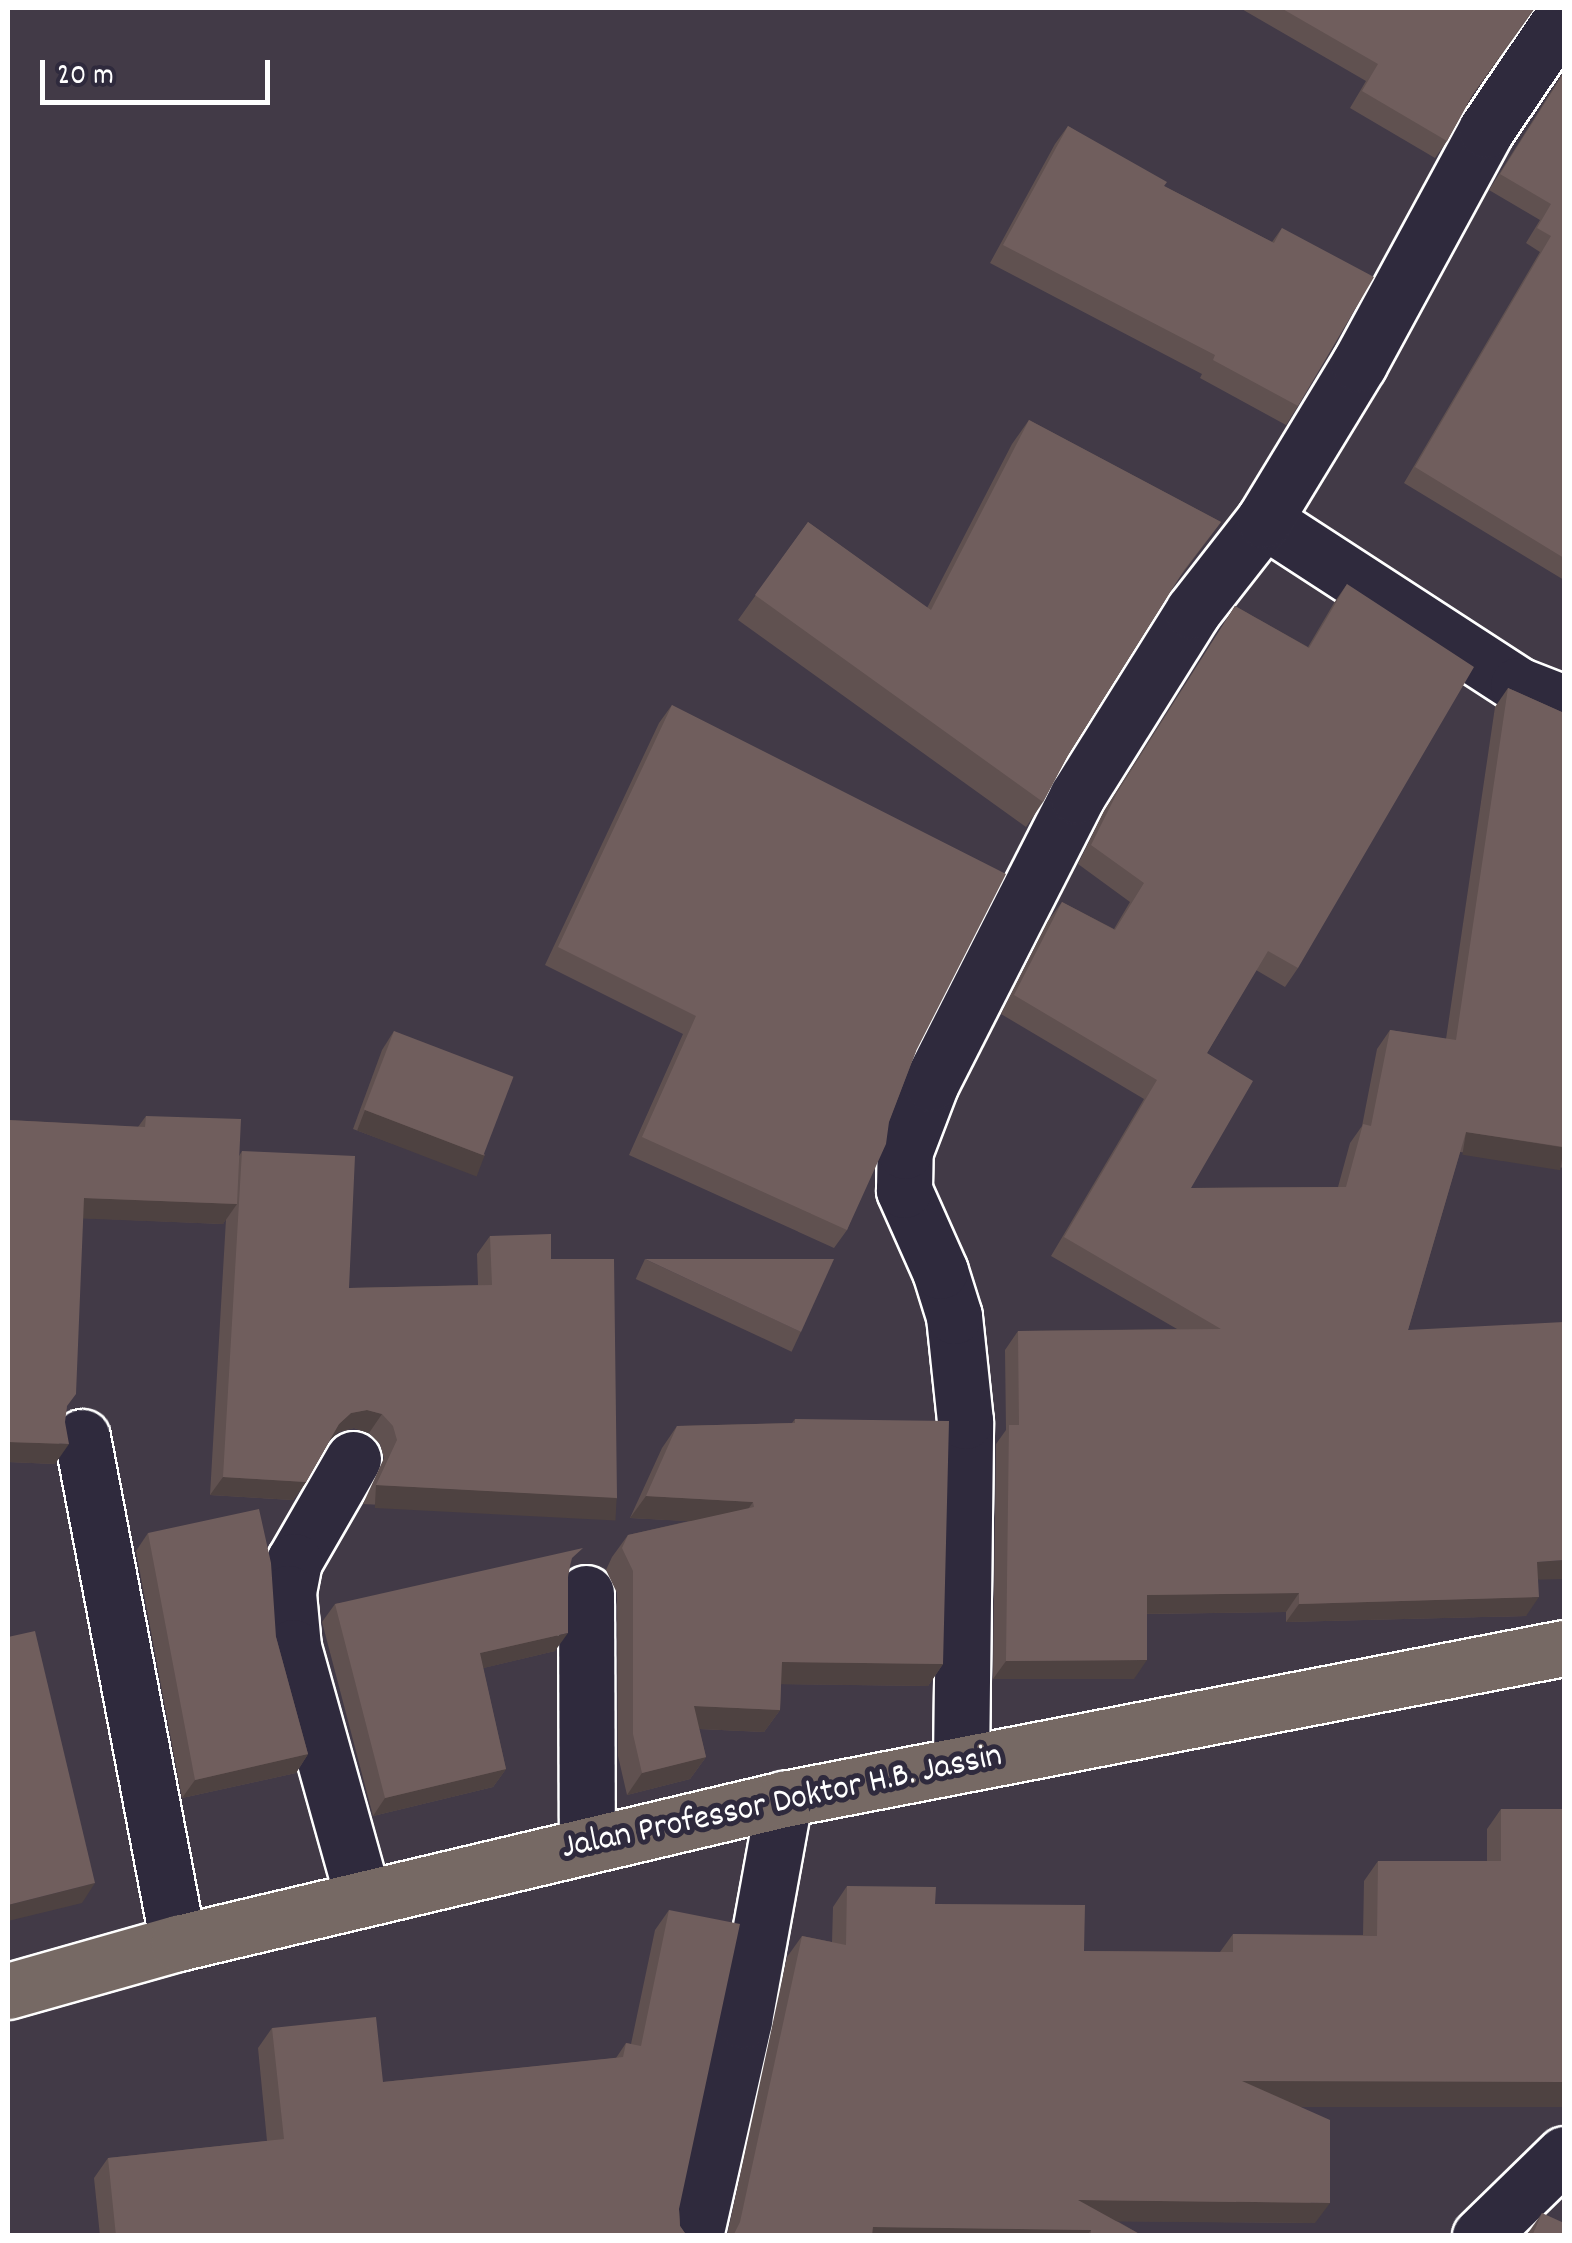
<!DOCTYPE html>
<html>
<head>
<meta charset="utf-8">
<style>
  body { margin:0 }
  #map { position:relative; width:1572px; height:2243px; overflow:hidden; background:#423a47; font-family:Dekko,sans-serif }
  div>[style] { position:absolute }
  .roads { filter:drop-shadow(2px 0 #fff) drop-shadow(-2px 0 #fff) drop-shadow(0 2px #fff) drop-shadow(0 -2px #fff) }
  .street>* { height:55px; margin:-27.5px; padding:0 27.5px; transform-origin:27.5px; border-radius:27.5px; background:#2f2a3d }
  .highway>* { height:55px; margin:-27.5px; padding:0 27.5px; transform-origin:27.5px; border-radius:27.5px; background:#766964 }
  .wall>* { inset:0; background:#605150; transform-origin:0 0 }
  .shaded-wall>* { inset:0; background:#4e4241; transform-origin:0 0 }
  .building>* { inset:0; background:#705e5d; transform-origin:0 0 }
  span { translate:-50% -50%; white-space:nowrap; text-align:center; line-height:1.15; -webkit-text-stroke:10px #2f2a3d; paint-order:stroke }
  .street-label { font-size:35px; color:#fff }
  .frame { position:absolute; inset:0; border:10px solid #fff; pointer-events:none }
  .scale { position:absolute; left:40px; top:60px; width:230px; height:45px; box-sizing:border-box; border:5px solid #fff; border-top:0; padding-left:12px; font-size:30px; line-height:35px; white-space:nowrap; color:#fff; -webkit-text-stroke:8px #2f2a3d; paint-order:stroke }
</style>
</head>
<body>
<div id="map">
  <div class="roads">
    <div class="street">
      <i style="left:1264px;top:520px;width:303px;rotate:33deg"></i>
      <i style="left:1518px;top:685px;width:49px;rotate:21.4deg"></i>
      <i style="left:82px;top:1437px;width:515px;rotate:79.26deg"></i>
      <i style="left:353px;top:1459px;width:118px;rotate:120deg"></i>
      <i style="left:294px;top:1561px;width:33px;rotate:101deg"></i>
      <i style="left:288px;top:1593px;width:54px;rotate:84.7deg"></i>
      <i style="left:293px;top:1647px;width:261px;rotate:74.4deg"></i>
      <i style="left:586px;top:1593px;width:250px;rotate:89.8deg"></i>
      <i style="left:961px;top:1763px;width:342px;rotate:-89.3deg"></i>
      <i style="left:965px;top:1421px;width:106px;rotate:-96deg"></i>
      <i style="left:954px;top:1316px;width:47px;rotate:-107.3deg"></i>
      <i style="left:940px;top:1271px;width:89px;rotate:-114deg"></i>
      <i style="left:904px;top:1190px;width:39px;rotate:-89deg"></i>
      <i style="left:905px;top:1151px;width:73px;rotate:-69.1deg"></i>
      <i style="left:931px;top:1083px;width:322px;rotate:-63deg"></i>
      <i style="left:1077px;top:796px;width:218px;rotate:-57.9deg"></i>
      <i style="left:1193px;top:611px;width:115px;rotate:-52deg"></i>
      <i style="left:1264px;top:520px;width:183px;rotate:-58.7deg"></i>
      <i style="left:1359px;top:364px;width:266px;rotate:-61.5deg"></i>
      <i style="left:1486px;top:130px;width:139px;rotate:-55.9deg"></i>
      <i style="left:695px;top:2236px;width:221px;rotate:-77.2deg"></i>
      <i style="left:744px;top:2020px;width:225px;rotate:-79.7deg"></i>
      <i style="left:1480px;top:2236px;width:117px;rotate:-44.3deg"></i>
    </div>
    <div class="highway">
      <i style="left:8px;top:1991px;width:177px;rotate:-15.8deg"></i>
      <i style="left:178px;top:1943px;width:623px;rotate:-13.37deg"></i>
      <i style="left:784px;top:1799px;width:794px;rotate:-10.96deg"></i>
    </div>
  </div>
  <div class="wall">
    <i style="clip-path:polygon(1240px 8px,1535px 8px,1472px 96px,1447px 141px,1435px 158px,1350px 108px,1366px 81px)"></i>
    <i style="clip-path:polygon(1564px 71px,1564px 580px,1404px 483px,1540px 252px,1526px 243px,1540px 220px,1489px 190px)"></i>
    <i style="clip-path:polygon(1068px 126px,1164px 186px,1272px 242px,1282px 228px,1298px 406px,1286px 425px,1200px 378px,1202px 374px,990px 263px,1055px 144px)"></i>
    <i style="clip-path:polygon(1029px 420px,1221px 522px,1176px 582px,1068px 755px,1043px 802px,1026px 827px,738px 620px,808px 522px,927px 608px,1012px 444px)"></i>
    <i style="clip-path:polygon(1347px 584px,1298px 968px,1285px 987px,1256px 970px,1207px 1053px,1191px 1188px,1338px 1187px,1350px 1143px,1362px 1126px,1377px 1049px,1390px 1030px,1446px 1039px,1495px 707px,1508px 688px,1564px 713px,1564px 1168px,1460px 1152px,1408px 1330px,1538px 1580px,1526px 1616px,1286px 1622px,1286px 1612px,1147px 1614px,1134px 1679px,993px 1679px,996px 1444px,1006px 1430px,1005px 1350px,1018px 1331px,1177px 1329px,1051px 1256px,1144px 1099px,1001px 1014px,1048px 921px,1062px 902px,1114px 929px,1130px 902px,1078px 864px,1104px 811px,1235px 606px,1308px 647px,1334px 603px)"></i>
    <i style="clip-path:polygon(672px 705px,916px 1051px,847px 1230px,834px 1248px,629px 1155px,683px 1034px,545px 965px,659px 723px)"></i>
    <i style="clip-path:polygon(394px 1031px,485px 1155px,472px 1173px,353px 1129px,382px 1050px)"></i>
    <i style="clip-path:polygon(146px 1116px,239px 1156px,242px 1151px,349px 1288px,478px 1285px,477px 1254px,490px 1236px,551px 1259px,617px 1498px,604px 1517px,363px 1504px,384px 1458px,380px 1444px,369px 1433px,354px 1428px,338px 1432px,331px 1438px,306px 1482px,293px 1500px,210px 1495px,226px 1219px,223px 1224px,83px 1218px,67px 1406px,55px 1464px,8px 1462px,8px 1120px,138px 1127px)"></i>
    <i style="left:645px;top:1259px;width:172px;height:22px;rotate:25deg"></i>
    <i style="clip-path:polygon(795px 1419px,943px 1664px,928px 1686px,781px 1684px,780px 1710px,764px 1732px,699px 1729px,706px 1757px,690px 1779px,627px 1795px,618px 1756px,617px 1593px,606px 1570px,612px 1557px,628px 1535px,689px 1521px,630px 1518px,662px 1448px,677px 1426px,792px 1423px)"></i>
    <i style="clip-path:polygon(148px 1533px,276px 1637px,308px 1754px,296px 1773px,182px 1798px,136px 1551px)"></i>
    <i style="clip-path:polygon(570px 1566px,555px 1651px,483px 1668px,506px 1769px,493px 1787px,373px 1816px,322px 1622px,335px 1604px)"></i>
    <i style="clip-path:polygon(1501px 1809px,1564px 2103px,1289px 2102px,1315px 2223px,1117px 2221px,1143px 2236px,727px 2236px,787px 1957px,802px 1936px,832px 1942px,833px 1907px,847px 1886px,935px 1904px,1084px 1951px,1220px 1952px,1233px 1934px,1363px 1935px,1364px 1881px,1378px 1861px,1487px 1861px,1487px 1829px)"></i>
    <i style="clip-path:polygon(669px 1910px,679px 2209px,680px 2226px,687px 2236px,100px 2236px,94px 2178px,108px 2158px,267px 2141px,258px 2048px,272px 2028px,383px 2082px,616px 2058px,626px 2043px,631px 2044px,655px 1930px)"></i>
    <i style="clip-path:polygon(1542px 2213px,1564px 2236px,1526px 2236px)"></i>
  </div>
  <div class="shaded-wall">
    <i style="left:365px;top:1110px;width:128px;height:22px;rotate:21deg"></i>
    <i style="left:1466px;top:1132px;width:99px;height:23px;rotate:9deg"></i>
    <i style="clip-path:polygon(84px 1198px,237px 1204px,223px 1224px,70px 1218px)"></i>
    <i style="clip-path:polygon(367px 1410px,382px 1414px,369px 1433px,354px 1428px,338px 1432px,327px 1443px,339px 1424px,351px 1413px)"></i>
    <i style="clip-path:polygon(8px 1442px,69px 1444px,55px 1464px,8px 1462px)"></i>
    <i style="clip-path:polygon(223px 1477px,306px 1482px,293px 1500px,210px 1495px)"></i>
    <i style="left:376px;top:1485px;width:241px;height:23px;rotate:3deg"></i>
    <i style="clip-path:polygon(646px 1496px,753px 1502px,738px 1524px,630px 1518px)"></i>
    <i style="clip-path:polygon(1564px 1560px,1564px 1579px,1524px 1580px,1537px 1562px)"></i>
    <i style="clip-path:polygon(1299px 1593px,1286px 1612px,1134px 1614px,1147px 1595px)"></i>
    <i style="clip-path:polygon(1539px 1597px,1526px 1616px,1286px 1622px,1299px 1604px)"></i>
    <i style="clip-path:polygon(568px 1633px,555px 1651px,467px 1672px,480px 1653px)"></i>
    <i style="clip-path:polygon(1147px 1660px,1134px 1679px,993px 1679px,1006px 1661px)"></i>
    <i style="clip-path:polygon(782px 1662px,943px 1664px,928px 1686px,767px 1684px)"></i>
    <i style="clip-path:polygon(694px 1706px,780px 1710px,764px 1732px,679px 1728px)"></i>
    <i style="clip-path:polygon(308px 1754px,296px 1773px,182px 1798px,195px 1780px)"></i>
    <i style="clip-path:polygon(706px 1757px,690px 1779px,627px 1795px,642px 1773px)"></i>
    <i style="clip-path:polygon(506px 1769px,493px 1787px,373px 1816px,385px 1798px)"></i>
    <i style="clip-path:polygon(95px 1883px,82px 1903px,8px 1921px,8px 1905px)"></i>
    <i style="left:1242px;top:2081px;width:322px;height:26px"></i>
    <i style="clip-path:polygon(1078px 2200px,1330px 2203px,1315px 2223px,1063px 2221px)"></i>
    <i style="clip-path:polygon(873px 2227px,1091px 2230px,1087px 2236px,867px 2236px)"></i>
  </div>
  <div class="building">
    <i style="clip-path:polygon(1281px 8px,1534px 8px,1472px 95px,1447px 141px,1362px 91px,1378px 64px)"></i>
    <i style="clip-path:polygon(1564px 73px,1564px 558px,1415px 467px,1551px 236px,1537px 228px,1551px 204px,1500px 174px)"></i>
    <i style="clip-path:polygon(1068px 126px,1167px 182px,1164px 186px,1274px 243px,1282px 228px,1374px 277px,1298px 406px,1213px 360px,1215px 355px,1003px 245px)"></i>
    <i style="clip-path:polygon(1029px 420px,1221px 522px,1184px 570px,1068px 755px,1043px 802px,755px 595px,808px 522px,931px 610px)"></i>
    <i style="clip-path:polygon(1347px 584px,1474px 667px,1298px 968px,1268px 951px,1207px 1053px,1253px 1081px,1191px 1188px,1346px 1187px,1363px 1124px,1371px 1126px,1390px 1030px,1456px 1040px,1508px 688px,1564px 713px,1564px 1147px,1466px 1132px,1408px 1330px,1564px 1322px,1564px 1560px,1537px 1562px,1539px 1597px,1299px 1604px,1299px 1593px,1147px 1595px,1147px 1660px,1006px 1661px,1009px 1425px,1019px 1425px,1018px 1331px,1221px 1329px,1064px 1237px,1157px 1080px,1014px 995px,1062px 902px,1115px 930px,1144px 883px,1091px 845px,1117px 793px,1235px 606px,1309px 648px)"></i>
    <i style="clip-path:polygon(672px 705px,1006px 874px,916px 1051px,889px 1122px,886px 1144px,847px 1230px,642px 1137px,696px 1016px,558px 947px)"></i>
    <i style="left:394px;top:1031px;width:128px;height:84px;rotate:21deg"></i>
    <i style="clip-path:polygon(146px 1116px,241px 1119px,237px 1204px,84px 1198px,76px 1394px,67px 1406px,65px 1422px,69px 1444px,8px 1442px,8px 1120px,145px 1127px)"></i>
    <i style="clip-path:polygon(242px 1151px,355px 1156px,349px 1288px,492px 1285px,490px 1236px,551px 1234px,551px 1259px,614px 1259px,617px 1498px,376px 1485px,397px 1440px,393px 1426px,382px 1414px,367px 1410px,351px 1413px,339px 1424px,306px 1482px,223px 1477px)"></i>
    <i style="clip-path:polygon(645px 1259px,834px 1259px,801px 1332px)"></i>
    <i style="clip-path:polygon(795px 1419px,949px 1421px,943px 1664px,782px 1662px,780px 1710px,694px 1706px,706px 1757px,642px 1773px,633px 1734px,633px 1571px,622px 1548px,628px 1535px,754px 1507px,753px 1502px,646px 1496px,677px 1426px,795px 1423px)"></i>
    <i style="clip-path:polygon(259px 1509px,271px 1563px,276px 1637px,308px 1754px,195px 1780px,148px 1533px)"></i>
    <i style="clip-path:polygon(583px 1548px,572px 1558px,568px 1574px,568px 1633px,480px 1653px,506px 1769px,385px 1798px,335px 1604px)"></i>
    <i style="clip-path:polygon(35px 1631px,95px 1883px,8px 1905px,8px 1637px)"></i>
    <i style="clip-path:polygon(1501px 1809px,1564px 1809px,1564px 2082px,1242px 2081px,1330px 2120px,1330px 2203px,1078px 2200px,1143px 2236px,1091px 2236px,1091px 2230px,873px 2227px,872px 2236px,733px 2236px,740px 2222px,802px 1936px,846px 1945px,847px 1886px,936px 1887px,935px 1904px,1085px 1905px,1084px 1951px,1233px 1952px,1233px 1934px,1377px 1936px,1378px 1861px,1501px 1861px)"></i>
    <i style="clip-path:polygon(669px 1910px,740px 1924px,679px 2209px,680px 2226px,687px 2236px,116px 2236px,108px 2158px,284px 2139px,272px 2028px,376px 2017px,383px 2082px,623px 2057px,626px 2043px,641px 2046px)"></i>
    <i style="clip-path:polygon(1542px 2213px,1564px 2223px,1564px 2236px,1532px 2236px)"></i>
  </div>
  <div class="street-label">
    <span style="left:782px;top:1803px;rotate:-12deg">Jalan Professor Doktor H.B. Jassin</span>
  </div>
  <div class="frame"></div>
  <div class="scale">20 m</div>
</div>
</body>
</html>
